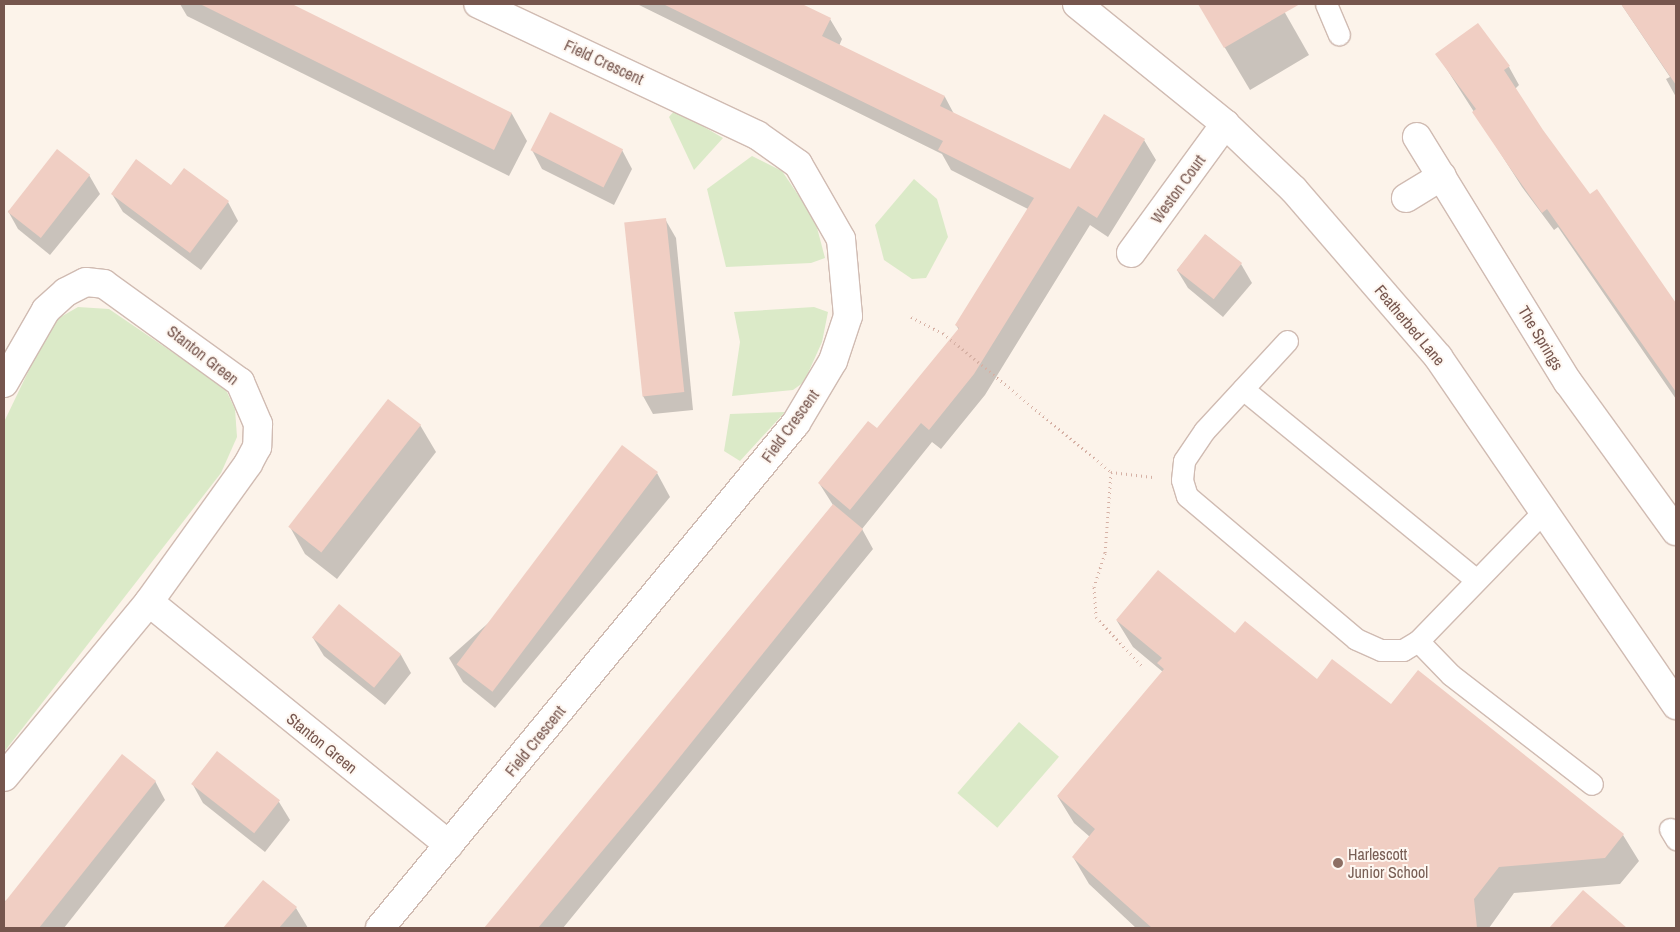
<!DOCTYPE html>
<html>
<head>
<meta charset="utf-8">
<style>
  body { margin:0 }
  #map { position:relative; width:1680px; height:932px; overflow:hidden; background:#fcf3ea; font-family:"Archivo Narrow",sans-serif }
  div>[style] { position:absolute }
  .green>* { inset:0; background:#dbeac8; transform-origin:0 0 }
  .shadow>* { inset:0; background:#0003 }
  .building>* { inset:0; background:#f0cec3; transform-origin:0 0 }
  .path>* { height:3px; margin-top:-1.5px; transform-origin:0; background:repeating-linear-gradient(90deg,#d6b1a5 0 1px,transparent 0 5px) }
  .roads { filter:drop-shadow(1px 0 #d0bbb2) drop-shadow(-1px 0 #d0bbb2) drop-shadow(0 1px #d0bbb2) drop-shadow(0 -1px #d0bbb2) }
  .lane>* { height:21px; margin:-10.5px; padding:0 10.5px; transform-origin:10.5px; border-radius:10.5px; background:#fff }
  .street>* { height:28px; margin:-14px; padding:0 14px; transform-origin:14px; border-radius:14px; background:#fff }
  .secondary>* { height:28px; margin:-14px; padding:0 14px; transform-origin:14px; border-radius:14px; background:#fff }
  .dots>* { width:14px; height:14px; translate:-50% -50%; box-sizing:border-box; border:2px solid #fef7f1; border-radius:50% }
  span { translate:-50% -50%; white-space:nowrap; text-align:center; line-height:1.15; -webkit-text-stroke:4px #fef7f1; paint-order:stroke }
  .street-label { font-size:16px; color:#76564e }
  .education-label { font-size:16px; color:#785e54 }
  .left { translate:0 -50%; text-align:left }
  .frame { position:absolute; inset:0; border:5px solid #76564e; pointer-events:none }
</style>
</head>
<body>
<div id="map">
  <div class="green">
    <i style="clip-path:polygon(675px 110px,723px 138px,694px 170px,669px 117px)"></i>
    <i style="clip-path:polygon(752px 156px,782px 171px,815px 220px,825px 258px,811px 263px,726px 267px,707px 189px)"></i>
    <i style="clip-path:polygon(914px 179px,937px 199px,948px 237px,926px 278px,912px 279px,884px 260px,875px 225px)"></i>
    <i style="clip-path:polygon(78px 307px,109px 309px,225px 388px,235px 409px,237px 437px,221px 473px,4px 752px,4px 422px,52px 322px)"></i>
    <i style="clip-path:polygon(814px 307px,828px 312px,822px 342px,804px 382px,793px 390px,732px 396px,740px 342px,734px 312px)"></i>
    <i style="clip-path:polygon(785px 412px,740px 461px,724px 451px,730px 414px)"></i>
    <i style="left:1019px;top:722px;width:53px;height:94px;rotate:41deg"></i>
  </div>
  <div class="shadow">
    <i style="clip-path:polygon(180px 4px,289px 4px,512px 114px,527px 141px,509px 176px,187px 16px)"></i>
    <i style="clip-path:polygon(637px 4px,755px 4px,788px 20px,800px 4px,830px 19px,842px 39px,839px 46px,945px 97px,954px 114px,1070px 171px,1144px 140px,1156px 160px,1108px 237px,1090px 225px,985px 395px,941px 449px,932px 442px,862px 529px,873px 549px,563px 928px,485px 928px,833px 505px,819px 483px,877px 430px,959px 330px,956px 325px,1028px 209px,951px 170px,942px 154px)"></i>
    <i style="clip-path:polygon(1199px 4px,1280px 4px,1309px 55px,1250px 90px)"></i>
    <i style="clip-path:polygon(1621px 4px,1676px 4px,1676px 97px,1666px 79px,1670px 77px)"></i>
    <i style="clip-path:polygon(1437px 54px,1509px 67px,1519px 85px,1515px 89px,1542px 130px,1590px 196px,1596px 191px,1676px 305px,1676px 399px,1558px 227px,1554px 230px,1522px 187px)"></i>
    <i style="clip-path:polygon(532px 150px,622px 150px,632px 169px,614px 205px,542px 169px)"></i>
    <i style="clip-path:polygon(89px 175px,100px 194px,50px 255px,18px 229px,8px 211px)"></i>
    <i style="clip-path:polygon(171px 187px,228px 202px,238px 221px,201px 270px,123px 212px,112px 194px)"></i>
    <i style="clip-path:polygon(665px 219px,676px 238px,693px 410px,653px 414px,643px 396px)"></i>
    <i style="clip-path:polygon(1206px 235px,1241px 264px,1252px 283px,1223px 317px,1188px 288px,1177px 270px)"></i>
    <i style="clip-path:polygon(420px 425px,436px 452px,337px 579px,305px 554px,290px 527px)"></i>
    <i style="clip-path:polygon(657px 473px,670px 497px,495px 708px,463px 682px,449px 658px)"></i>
    <i style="clip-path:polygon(1117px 621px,1236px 635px,1317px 680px,1391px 706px,1623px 835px,1639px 861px,1620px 884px,1514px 893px,1489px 928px,1136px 928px,1089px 884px,1073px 857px,1090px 837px,1074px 823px,1058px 797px,1163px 672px,1133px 647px)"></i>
    <i style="clip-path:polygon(313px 638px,401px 655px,411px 673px,385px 705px,324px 656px)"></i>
    <i style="clip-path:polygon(155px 781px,165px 800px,64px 928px,4px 928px,4px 902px)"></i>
    <i style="clip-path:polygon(193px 785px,279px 802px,290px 820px,265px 852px,203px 803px)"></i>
    <i style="clip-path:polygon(263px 881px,296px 908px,308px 928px,225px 928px)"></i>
    <i style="clip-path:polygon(1583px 892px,1625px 928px,1551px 928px)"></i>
  </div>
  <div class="building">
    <i style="clip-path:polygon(200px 4px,292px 4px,512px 113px,494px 150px)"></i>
    <i style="clip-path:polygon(663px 4px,802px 4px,831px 18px,822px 36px,945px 96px,940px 106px,1070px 169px,1104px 114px,1145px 139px,1097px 218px,1078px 206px,974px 374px,929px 430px,921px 423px,850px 510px,818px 483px,868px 421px,877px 428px,959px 328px,955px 325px,1034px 198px,938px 150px,943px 141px)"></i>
    <i style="clip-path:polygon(1198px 4px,1300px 4px,1224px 48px)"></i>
    <i style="clip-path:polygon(1621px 4px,1676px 4px,1676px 85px)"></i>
    <i style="clip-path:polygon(1478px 23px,1510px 66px,1504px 70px,1543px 130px,1590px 194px,1597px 189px,1676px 303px,1676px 392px,1547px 209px,1542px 213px,1510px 168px,1472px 112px,1476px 109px,1435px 54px)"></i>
    <i style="left:550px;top:112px;width:82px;height:43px;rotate:27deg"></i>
    <i style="left:57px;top:149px;width:42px;height:80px;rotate:38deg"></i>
    <i style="clip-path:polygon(136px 159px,171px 185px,184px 168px,229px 201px,190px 253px,111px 194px)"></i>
    <i style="left:666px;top:218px;width:175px;height:42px;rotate:84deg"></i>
    <i style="left:1205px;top:234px;width:47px;height:46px;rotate:38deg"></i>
    <i style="left:388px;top:399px;width:42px;height:162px;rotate:38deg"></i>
    <i style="left:622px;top:445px;width:45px;height:275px;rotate:37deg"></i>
    <i style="clip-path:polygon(833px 504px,863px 529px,655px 788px,538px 928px,484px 928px)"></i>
    <i style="clip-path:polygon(1158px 570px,1235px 633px,1245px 621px,1317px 679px,1332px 659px,1391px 704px,1418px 670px,1624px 834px,1605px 858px,1499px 867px,1474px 899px,1477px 928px,1152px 928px,1072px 857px,1095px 829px,1057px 796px,1164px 669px,1157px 663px,1162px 658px,1116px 620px)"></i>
    <i style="left:339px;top:604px;width:80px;height:43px;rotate:39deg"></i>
    <i style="left:217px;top:751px;width:80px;height:42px;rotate:38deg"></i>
    <i style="clip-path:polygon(122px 754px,156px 781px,39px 928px,4px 928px,4px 903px)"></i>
    <i style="clip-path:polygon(263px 880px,297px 907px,279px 928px,223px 928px)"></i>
    <i style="clip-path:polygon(1583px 890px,1627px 928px,1549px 928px)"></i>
  </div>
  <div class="path">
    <i style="left:911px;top:317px;width:36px;rotate:27deg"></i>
    <i style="left:943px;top:333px;width:218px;rotate:39.6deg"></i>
    <i style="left:1111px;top:472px;width:81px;rotate:94.2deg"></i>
    <i style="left:1105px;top:553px;width:36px;rotate:108deg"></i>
    <i style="left:1094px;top:587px;width:30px;rotate:86deg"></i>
    <i style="left:1096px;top:617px;width:66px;rotate:46.8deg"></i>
    <i style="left:1111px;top:472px;width:42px;rotate:6.8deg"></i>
  </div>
  <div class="roads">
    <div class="lane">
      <i style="left:1326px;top:4px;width:33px;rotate:67deg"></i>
      <i style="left:1287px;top:341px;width:122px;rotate:132.7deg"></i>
      <i style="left:1204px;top:431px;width:36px;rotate:124deg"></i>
      <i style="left:1184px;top:461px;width:19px;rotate:96deg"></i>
      <i style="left:1182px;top:480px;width:17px;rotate:73deg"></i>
      <i style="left:1187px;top:496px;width:221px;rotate:40.2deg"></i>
      <i style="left:1356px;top:639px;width:27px;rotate:24deg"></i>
      <i style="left:1381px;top:650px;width:22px"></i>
      <i style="left:1403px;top:650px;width:17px;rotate:-31deg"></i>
      <i style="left:1418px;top:641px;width:182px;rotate:-45.9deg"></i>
      <i style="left:1243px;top:389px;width:300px;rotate:39.3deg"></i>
      <i style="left:1418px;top:641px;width:47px;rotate:45.9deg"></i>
      <i style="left:1451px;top:675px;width:178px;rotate:37.7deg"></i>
      <i style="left:1670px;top:829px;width:12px;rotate:59deg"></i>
    </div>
    <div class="street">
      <i style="left:1417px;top:137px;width:288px;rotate:58.4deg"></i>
      <i style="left:1568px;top:382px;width:184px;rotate:54.1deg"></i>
      <i style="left:1406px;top:198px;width:42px;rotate:-31.4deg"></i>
      <i style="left:1131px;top:253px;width:160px;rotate:-53.9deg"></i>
      <i style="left:4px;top:383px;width:84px;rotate:-60.1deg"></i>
      <i style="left:46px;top:310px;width:27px;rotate:-42deg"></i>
      <i style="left:66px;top:292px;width:22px;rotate:-27deg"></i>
      <i style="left:86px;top:282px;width:18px;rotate:6deg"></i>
      <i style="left:104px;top:284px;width:168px;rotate:35.8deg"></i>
      <i style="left:240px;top:382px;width:46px;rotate:66.8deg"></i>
      <i style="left:258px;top:424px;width:23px;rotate:92deg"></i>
      <i style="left:257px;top:447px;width:19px;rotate:118deg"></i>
      <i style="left:248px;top:464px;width:170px;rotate:125.7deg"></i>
      <i style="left:149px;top:602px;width:227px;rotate:129.6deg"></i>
      <i style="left:149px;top:602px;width:386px;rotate:39deg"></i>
      <i style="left:380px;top:928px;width:654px;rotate:-50.52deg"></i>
      <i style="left:796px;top:423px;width:72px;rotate:-59.2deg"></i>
      <i style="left:833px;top:361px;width:47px;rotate:-71.6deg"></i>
      <i style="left:848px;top:316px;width:77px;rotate:-95.2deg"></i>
      <i style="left:841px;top:239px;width:86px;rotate:-119.8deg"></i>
      <i style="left:798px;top:164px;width:50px;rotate:-144.7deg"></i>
      <i style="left:757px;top:135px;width:308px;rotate:-154.8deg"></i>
    </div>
    <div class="secondary">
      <i style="left:1077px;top:4px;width:191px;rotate:39deg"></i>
      <i style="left:1225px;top:124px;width:95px;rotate:43.7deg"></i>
      <i style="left:1294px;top:190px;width:221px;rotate:49.2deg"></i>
      <i style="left:1438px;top:357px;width:422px;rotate:55.6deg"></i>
    </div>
  </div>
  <div class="dots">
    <i style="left:1338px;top:863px;background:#8d6e63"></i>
  </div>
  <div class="street-label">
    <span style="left:604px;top:62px;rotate:25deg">Field Crescent</span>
    <span style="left:1178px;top:189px;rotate:-54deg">Weston Court</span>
    <span style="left:1410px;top:325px;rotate:50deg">Featherbed Lane</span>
    <span style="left:1541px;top:338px;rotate:59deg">The Springs</span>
    <span style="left:203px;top:355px;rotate:38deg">Stanton Green</span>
    <span style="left:790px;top:426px;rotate:-54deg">Field Crescent</span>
    <span style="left:535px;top:741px;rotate:-51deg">Field Crescent</span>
    <span style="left:322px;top:743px;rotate:39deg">Stanton Green</span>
  </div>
  <div class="education-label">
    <span class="left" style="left:1348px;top:863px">Harlescott<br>Junior School</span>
  </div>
  <div class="frame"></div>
</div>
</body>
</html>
